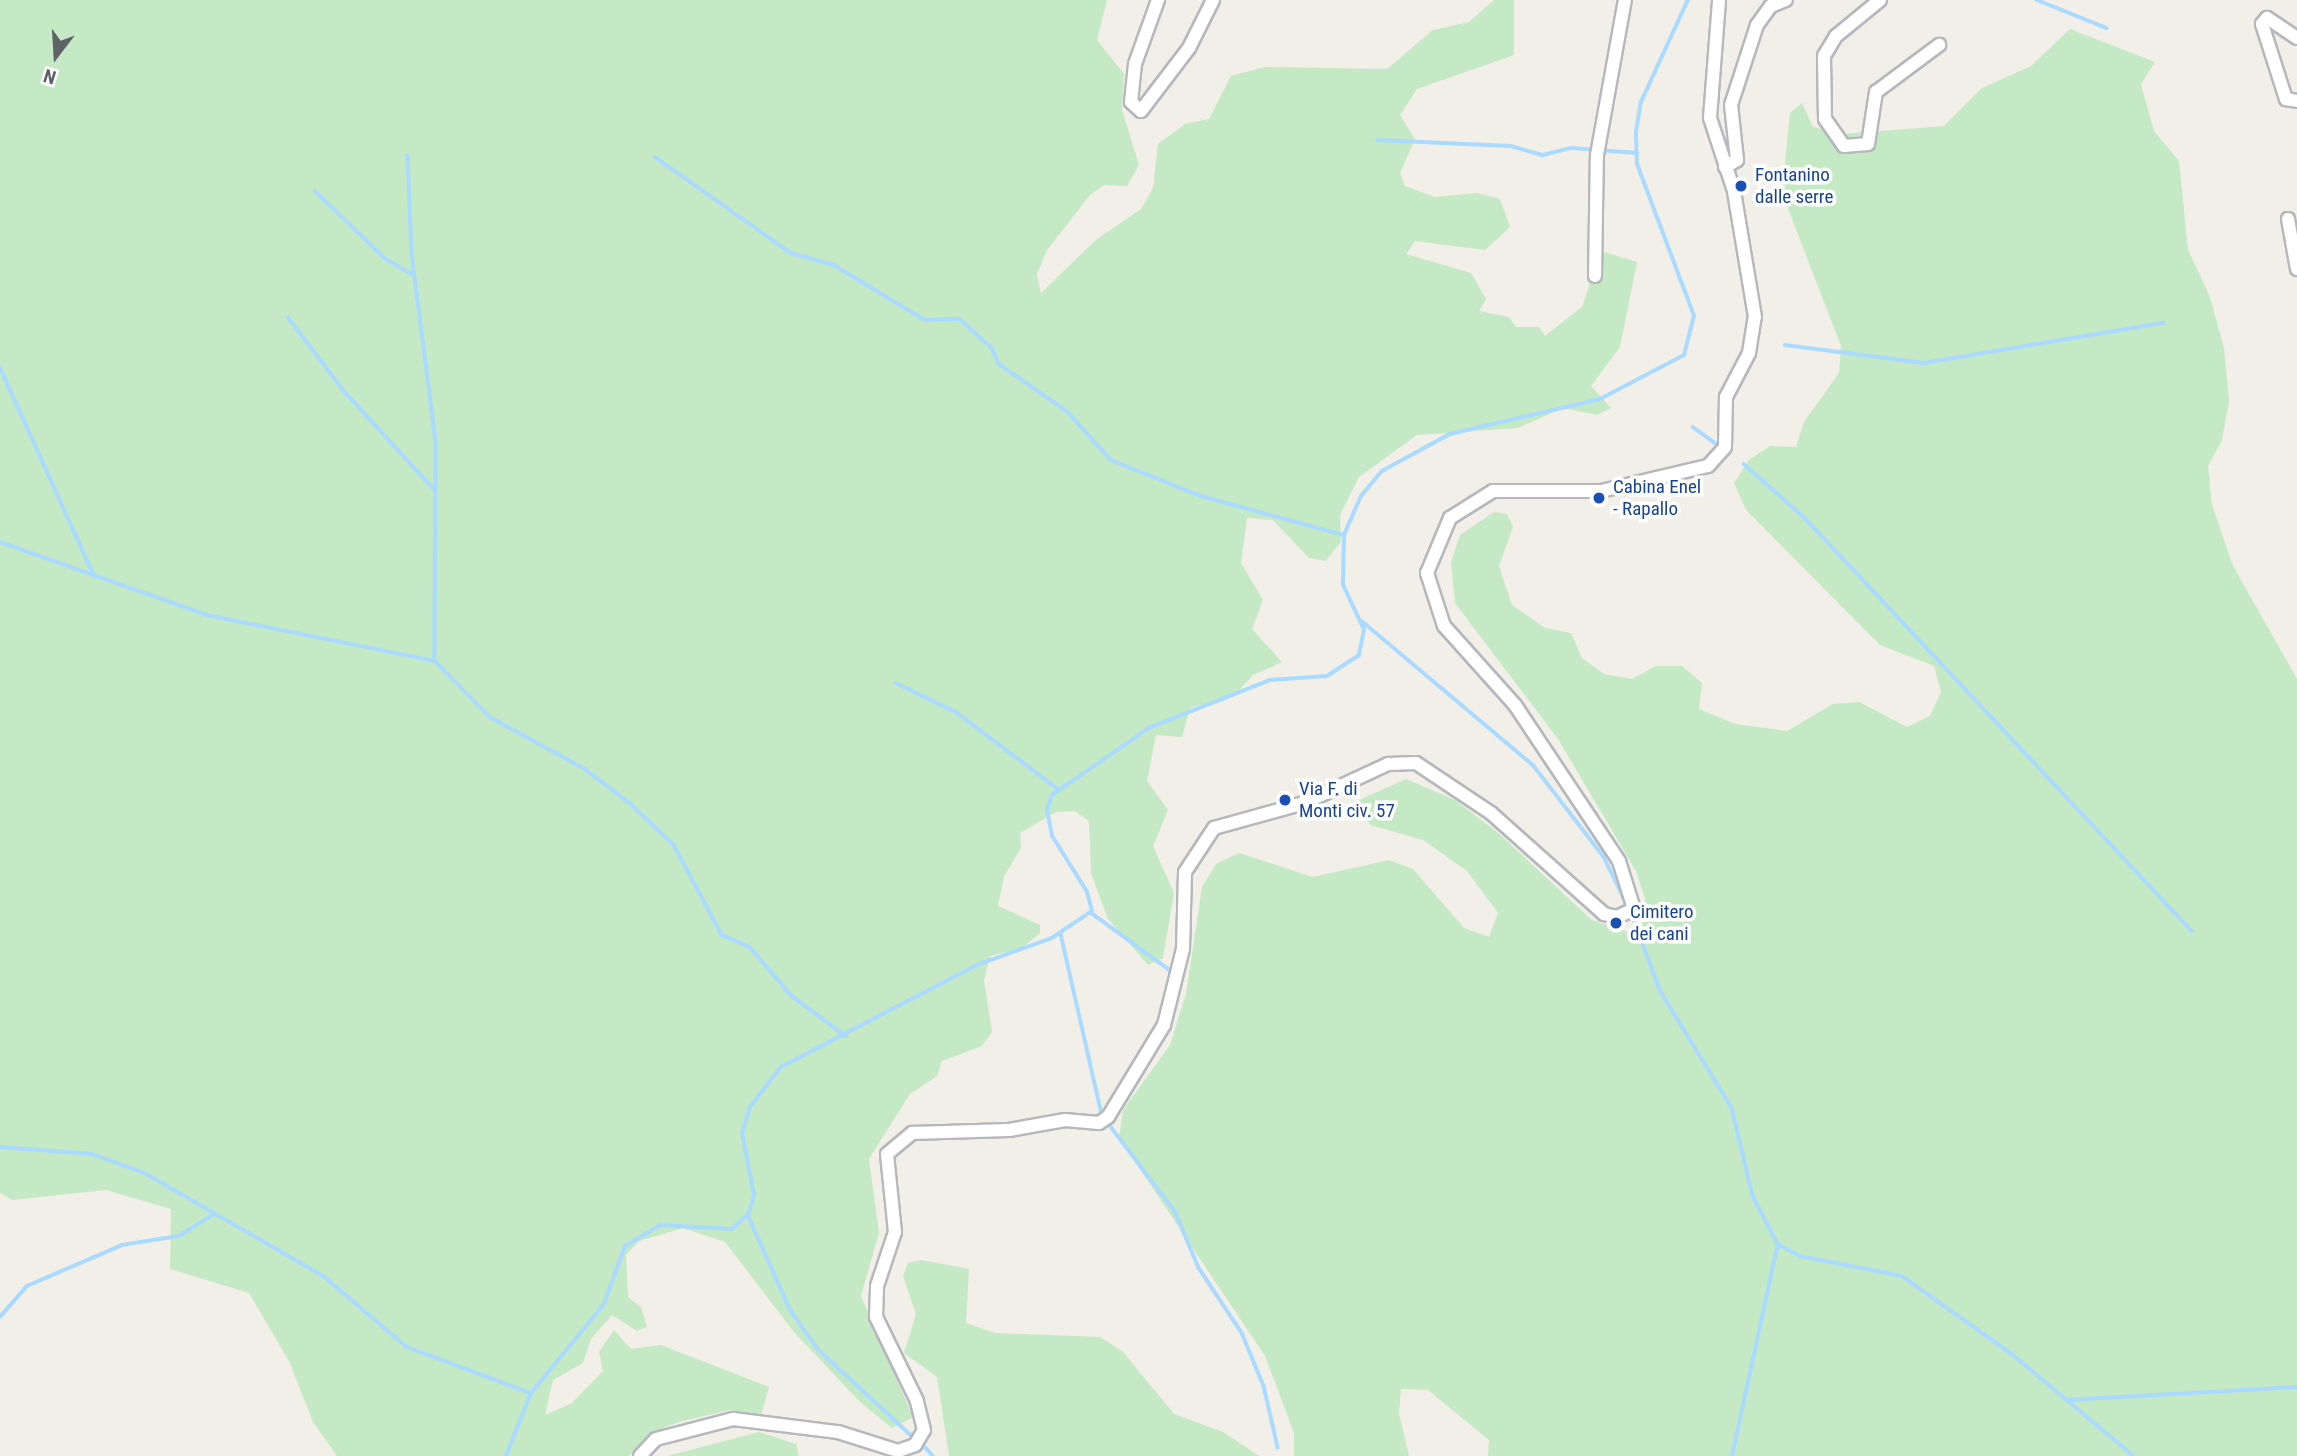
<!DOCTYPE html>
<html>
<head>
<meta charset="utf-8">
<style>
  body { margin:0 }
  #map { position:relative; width:2297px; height:1456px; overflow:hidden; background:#f1efe8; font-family:"Roboto Condensed",sans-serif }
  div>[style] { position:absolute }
  .green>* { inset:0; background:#c5e8c5 }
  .stream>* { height:3.5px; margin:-1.75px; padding:0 1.75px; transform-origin:1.75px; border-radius:1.75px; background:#aadaff }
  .roads { filter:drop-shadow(2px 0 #b5b8bc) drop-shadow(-2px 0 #b5b8bc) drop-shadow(0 2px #b5b8bc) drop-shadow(0 -2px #b5b8bc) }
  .minor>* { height:12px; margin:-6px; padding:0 6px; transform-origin:6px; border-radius:6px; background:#fff }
  .dots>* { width:19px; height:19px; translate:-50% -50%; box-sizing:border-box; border:4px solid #fff; border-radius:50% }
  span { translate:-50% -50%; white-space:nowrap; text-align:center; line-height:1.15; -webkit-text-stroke:7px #fff; paint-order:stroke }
  .transit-label { font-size:19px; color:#164399 }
  .left { translate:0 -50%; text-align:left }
  .north { position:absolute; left:21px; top:21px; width:70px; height:70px; -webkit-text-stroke:5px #fff; paint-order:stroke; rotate:197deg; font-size:19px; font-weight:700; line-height:28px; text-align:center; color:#5f6368 }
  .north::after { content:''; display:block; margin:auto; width:24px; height:32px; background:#5f6368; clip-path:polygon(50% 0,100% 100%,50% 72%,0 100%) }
</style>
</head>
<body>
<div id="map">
  <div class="green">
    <i style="clip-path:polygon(0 0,1107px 0,1097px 40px,1124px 74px,1122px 110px,1139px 165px,1127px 186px,1104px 185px,1090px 195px,1047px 250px,1037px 274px,1041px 293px,1097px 239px,1141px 209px,1153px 188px,1158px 144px,1185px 124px,1209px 119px,1231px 76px,1265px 67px,1387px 69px,1433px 30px,1469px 22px,1494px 0,1514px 0,1514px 55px,1417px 89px,1400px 115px,1415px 139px,1400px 173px,1405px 186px,1435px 197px,1477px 193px,1500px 199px,1510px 227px,1485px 250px,1415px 241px,1406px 254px,1471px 273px,1486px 299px,1479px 311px,1509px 317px,1516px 327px,1539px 327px,1545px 336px,1582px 307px,1601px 251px,1637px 262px,1620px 347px,1591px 386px,1611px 408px,1597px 415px,1563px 408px,1518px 428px,1417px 435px,1359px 477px,1340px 515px,1341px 541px,1326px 561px,1309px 558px,1273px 520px,1247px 518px,1241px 563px,1263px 600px,1252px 629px,1282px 662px,1253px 675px,1234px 696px,1190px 708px,1182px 737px,1156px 735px,1147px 781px,1168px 810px,1153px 846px,1174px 893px,1163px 958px,1148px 965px,1108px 919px,1091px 873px,1089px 821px,1075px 811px,1056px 812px,1020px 833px,1021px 848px,1004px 876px,998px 906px,1040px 925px,1040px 933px,1022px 948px,990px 956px,984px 980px,992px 1032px,982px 1046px,942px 1061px,937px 1076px,910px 1094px,869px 1159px,879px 1233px,861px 1296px,913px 1417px,892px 1428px,860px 1402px,794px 1332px,725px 1242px,683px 1228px,639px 1241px,626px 1255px,628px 1297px,641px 1307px,647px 1327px,637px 1331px,612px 1315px,591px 1339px,583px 1363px,553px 1380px,545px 1415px,572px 1403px,603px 1371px,599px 1352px,614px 1330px,631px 1349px,661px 1345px,769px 1387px,761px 1415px,730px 1410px,679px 1422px,653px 1432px,629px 1456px,337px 1456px,313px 1422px,290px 1363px,249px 1293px,170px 1269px,171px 1209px,106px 1190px,12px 1200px,0 1193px)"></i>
    <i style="clip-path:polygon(2070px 29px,2155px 62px,2141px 84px,2154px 131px,2179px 161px,2188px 250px,2210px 297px,2224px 348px,2229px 401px,2222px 440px,2208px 466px,2212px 505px,2233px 566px,2297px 679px,2297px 1456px,1488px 1456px,1489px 1440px,1428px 1390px,1401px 1389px,1399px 1414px,1409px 1456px,1294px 1456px,1294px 1433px,1265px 1356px,1119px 1138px,1123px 1110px,1170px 1045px,1186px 994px,1202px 887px,1216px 864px,1239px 853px,1313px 877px,1389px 860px,1413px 869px,1464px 928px,1489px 937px,1498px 913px,1467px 871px,1423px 840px,1370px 825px,1359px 800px,1406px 779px,1455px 800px,1497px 832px,1592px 920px,1658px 942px,1642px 925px,1645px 898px,1636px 871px,1558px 739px,1455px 603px,1451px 562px,1460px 535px,1494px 512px,1507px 514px,1513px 527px,1499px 566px,1512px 605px,1545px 628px,1571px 633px,1582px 658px,1604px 674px,1632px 679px,1656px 666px,1682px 666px,1702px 683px,1699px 709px,1735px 724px,1787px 731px,1833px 704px,1859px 702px,1907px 727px,1930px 716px,1941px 692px,1934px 666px,1880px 645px,1746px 510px,1734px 483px,1749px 460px,1770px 446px,1796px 447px,1804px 422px,1839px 373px,1841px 346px,1782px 193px,1790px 113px,1802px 103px,1813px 127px,1842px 134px,1944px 126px,1982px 88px,2031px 66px)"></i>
    <i style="clip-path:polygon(921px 1260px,969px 1269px,966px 1323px,995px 1333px,1100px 1337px,1123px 1352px,1174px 1414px,1223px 1432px,1259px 1456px,949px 1456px,937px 1377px,904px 1353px,916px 1314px,903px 1276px,908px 1263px)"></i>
    <i style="clip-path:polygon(759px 1432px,796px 1444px,799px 1456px,667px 1456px)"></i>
  </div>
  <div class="stream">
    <i style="left:2037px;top:0;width:75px;rotate:21.8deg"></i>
    <i style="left:1377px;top:140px;width:134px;rotate:2.6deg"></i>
    <i style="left:1511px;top:146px;width:33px;rotate:16deg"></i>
    <i style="left:1543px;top:155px;width:30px;rotate:-14deg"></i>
    <i style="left:1572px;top:148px;width:65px;rotate:4.4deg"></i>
    <i style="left:408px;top:155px;width:99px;rotate:87.7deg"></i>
    <i style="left:412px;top:254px;width:189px;rotate:82.7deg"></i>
    <i style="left:436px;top:441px;width:220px;rotate:90.3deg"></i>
    <i style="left:655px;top:157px;width:166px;rotate:35.2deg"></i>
    <i style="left:791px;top:253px;width:45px;rotate:15.6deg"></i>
    <i style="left:834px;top:265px;width:106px;rotate:31.1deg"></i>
    <i style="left:925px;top:320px;width:35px;rotate:-2deg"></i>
    <i style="left:960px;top:319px;width:43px;rotate:42.2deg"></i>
    <i style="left:992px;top:348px;width:17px;rotate:66deg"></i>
    <i style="left:999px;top:364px;width:84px;rotate:34.8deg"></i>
    <i style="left:1068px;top:412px;width:64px;rotate:48.1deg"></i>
    <i style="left:1111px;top:460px;width:97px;rotate:21.8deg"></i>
    <i style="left:1201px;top:496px;width:148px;rotate:15.3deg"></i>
    <i style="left:315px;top:191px;width:98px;rotate:43.8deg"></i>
    <i style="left:386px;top:259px;width:32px;rotate:30deg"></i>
    <i style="left:288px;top:317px;width:94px;rotate:52.8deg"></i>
    <i style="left:345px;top:392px;width:132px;rotate:47.5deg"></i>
    <i style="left:1785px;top:345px;width:140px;rotate:7.4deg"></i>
    <i style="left:1924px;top:363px;width:243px;rotate:-9.5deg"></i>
    <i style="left:0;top:367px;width:230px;rotate:65.7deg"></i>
    <i style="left:1693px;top:427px;width:31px;rotate:36deg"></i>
    <i style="left:1744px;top:464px;width:81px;rotate:41.5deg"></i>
    <i style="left:1805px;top:518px;width:566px;rotate:46.86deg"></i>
    <i style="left:0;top:542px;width:219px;rotate:19.4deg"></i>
    <i style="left:207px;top:615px;width:233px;rotate:11.4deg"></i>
    <i style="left:435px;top:661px;width:78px;rotate:45.5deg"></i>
    <i style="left:490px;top:717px;width:108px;rotate:28.7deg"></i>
    <i style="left:585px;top:769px;width:58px;rotate:37.3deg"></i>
    <i style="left:631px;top:804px;width:59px;rotate:43.6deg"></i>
    <i style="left:674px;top:845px;width:102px;rotate:61.9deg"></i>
    <i style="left:722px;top:935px;width:30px;rotate:23deg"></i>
    <i style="left:750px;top:947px;width:65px;rotate:49.4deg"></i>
    <i style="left:792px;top:996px;width:67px;rotate:36.5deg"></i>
    <i style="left:1362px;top:621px;width:225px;rotate:40.1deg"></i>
    <i style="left:1534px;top:766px;width:115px;rotate:52.4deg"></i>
    <i style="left:1604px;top:857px;width:48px;rotate:64deg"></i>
    <i style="left:896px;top:683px;width:67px;rotate:25.8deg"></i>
    <i style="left:956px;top:712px;width:128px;rotate:37deg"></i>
    <i style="left:1090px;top:912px;width:104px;rotate:36deg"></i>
    <i style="left:1633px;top:917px;width:80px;rotate:69.5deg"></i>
    <i style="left:1661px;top:992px;width:136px;rotate:58.5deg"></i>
    <i style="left:1732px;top:1108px;width:90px;rotate:76.6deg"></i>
    <i style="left:1753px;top:1196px;width:54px;rotate:62.5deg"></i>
    <i style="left:1778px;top:1244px;width:25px;rotate:29deg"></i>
    <i style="left:1800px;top:1256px;width:104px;rotate:11.1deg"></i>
    <i style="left:1902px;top:1276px;width:135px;rotate:35.3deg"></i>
    <i style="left:2012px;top:1354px;width:159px;rotate:39.9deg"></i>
    <i style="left:1061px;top:934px;width:186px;rotate:77.2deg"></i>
    <i style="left:1102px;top:1115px;width:121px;rotate:52.8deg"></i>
    <i style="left:1175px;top:1211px;width:62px;rotate:67.2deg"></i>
    <i style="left:1199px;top:1268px;width:78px;rotate:56.5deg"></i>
    <i style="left:1242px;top:1333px;width:57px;rotate:67.5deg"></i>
    <i style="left:1264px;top:1386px;width:63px;rotate:77.1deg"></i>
    <i style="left:0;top:1147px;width:92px;rotate:4.4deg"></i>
    <i style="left:92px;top:1154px;width:56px;rotate:19.7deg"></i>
    <i style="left:145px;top:1173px;width:208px;rotate:30deg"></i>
    <i style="left:325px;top:1277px;width:108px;rotate:40.5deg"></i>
    <i style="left:407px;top:1347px;width:132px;rotate:20.4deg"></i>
    <i style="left:748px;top:1215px;width:105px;rotate:65.9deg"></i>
    <i style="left:791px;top:1311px;width:47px;rotate:54.6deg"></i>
    <i style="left:818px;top:1349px;width:129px;rotate:42.8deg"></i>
    <i style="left:0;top:1317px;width:41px;rotate:-48.9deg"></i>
    <i style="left:27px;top:1286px;width:103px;rotate:-23.3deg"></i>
    <i style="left:122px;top:1245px;width:58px;rotate:-9deg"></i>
    <i style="left:179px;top:1236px;width:41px;rotate:-32.2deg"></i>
    <i style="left:2066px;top:1400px;width:231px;rotate:-3.2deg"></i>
    <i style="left:925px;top:1447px;width:12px;rotate:48deg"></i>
    <i style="left:506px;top:1456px;width:68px;rotate:-68.4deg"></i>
    <i style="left:531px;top:1393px;width:115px;rotate:-50.6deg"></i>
    <i style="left:604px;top:1304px;width:62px;rotate:-70.1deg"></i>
    <i style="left:625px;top:1246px;width:42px;rotate:-30.3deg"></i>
    <i style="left:661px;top:1225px;width:71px;rotate:3.2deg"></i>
    <i style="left:732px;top:1229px;width:23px;rotate:-43deg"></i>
    <i style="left:749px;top:1213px;width:18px;rotate:-74deg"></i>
    <i style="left:754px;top:1196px;width:64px;rotate:-100.8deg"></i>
    <i style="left:742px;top:1133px;width:27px;rotate:-73deg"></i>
    <i style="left:750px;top:1107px;width:51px;rotate:-52.2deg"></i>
    <i style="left:781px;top:1067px;width:221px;rotate:-27.5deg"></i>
    <i style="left:977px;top:965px;width:80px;rotate:-19.8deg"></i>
    <i style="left:1052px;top:938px;width:48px;rotate:-34deg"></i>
    <i style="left:1092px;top:911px;width:20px;rotate:-105deg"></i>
    <i style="left:1087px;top:892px;width:66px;rotate:-122deg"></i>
    <i style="left:1052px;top:836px;width:25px;rotate:-101deg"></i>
    <i style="left:1047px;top:811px;width:17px;rotate:-73deg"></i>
    <i style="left:1052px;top:795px;width:118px;rotate:-34.6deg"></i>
    <i style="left:1149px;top:728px;width:130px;rotate:-21.6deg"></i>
    <i style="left:1270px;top:680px;width:57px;rotate:-4deg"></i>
    <i style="left:1327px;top:676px;width:38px;rotate:-33deg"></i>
    <i style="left:1359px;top:655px;width:25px;rotate:-79deg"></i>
    <i style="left:1364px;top:630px;width:50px;rotate:-115deg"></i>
    <i style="left:1343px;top:585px;width:50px;rotate:-88.9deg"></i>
    <i style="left:1344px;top:535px;width:43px;rotate:-66.4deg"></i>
    <i style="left:1361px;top:496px;width:33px;rotate:-50deg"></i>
    <i style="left:1382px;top:471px;width:77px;rotate:-28.6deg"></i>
    <i style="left:1450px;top:434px;width:154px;rotate:-13.1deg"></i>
    <i style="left:1600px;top:399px;width:95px;rotate:-27.6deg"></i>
    <i style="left:1684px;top:355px;width:40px;rotate:-75.6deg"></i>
    <i style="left:1694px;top:316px;width:162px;rotate:-110.6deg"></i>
    <i style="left:1637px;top:164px;width:32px;rotate:-92deg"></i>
    <i style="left:1636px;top:132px;width:30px;rotate:-81deg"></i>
    <i style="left:1641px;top:102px;width:112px;rotate:-65.3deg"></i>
    <i style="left:1732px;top:1456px;width:217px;rotate:-77.8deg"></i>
  </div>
  <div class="roads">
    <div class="minor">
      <i style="left:1158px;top:0;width:68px;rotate:109.8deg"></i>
      <i style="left:1135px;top:64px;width:38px;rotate:96deg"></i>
      <i style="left:1131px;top:102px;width:13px;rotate:42deg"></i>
      <i style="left:1141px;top:111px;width:79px;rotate:-52.7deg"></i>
      <i style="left:1189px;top:48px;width:54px;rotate:-63.4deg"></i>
      <i style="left:1880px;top:0;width:57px;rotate:140.7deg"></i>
      <i style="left:1836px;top:36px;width:23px;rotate:121deg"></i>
      <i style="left:1824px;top:56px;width:63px;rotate:89.1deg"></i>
      <i style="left:1825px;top:119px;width:33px;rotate:55deg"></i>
      <i style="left:1844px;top:146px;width:24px;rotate:-5deg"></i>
      <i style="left:1868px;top:144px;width:53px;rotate:-81.3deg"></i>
      <i style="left:1876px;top:92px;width:79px;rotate:-36.7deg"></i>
      <i style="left:2297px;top:38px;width:36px;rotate:-146deg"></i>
      <i style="left:2267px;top:18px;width:8px;rotate:130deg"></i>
      <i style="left:2262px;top:24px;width:79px;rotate:72.3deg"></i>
      <i style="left:2286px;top:99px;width:11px;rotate:10deg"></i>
      <i style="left:1725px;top:167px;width:14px;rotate:-30deg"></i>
      <i style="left:1737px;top:160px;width:55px;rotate:-96.2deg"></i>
      <i style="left:1731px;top:105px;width:84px;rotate:-72deg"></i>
      <i style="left:1757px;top:25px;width:24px;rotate:-54deg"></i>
      <i style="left:1771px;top:6px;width:16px;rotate:-22deg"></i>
      <i style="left:2288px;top:219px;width:51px;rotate:79.8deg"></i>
      <i style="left:1595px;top:276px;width:121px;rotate:-89.1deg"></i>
      <i style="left:1597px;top:155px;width:158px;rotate:-79.8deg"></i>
      <i style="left:640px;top:1456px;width:23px;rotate:-47deg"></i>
      <i style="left:656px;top:1439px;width:80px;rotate:-14.6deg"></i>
      <i style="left:733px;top:1419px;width:106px;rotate:7.1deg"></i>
      <i style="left:838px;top:1432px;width:63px;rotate:17.6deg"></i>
      <i style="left:898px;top:1451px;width:18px;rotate:-19deg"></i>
      <i style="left:915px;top:1445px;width:17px;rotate:-59deg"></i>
      <i style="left:924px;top:1430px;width:30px;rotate:-104deg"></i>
      <i style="left:917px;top:1401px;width:93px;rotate:-116deg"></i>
      <i style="left:876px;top:1317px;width:31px;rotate:-88deg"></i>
      <i style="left:877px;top:1286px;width:57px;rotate:-71.6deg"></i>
      <i style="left:895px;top:1232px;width:78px;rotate:-95.9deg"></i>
      <i style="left:887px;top:1154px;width:33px;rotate:-40deg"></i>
      <i style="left:912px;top:1133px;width:97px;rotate:-1.8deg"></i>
      <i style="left:1009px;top:1130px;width:57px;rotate:-10.1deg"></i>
      <i style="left:1065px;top:1120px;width:34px;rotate:5deg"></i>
      <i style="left:1099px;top:1123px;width:11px;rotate:-34deg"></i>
      <i style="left:1108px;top:1117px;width:108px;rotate:-58.7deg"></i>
      <i style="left:1164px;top:1025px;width:78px;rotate:-76deg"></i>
      <i style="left:1183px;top:949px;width:77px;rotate:-88.5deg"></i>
      <i style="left:1185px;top:872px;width:53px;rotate:-56.6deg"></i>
      <i style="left:1214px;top:828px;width:93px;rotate:-15.5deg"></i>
      <i style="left:1304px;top:803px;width:93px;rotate:-24.9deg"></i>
      <i style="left:1388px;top:764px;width:28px;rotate:-2deg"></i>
      <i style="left:1416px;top:763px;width:90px;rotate:33.7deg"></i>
      <i style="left:1491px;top:813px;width:152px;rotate:41.8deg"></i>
      <i style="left:1604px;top:914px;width:13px;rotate:13deg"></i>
      <i style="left:1617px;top:917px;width:19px;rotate:-25deg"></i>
      <i style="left:1634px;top:909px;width:50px;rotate:-107.4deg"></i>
      <i style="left:1619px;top:861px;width:187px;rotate:-123.7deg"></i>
      <i style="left:1515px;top:705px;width:106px;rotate:-131.9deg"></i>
      <i style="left:1444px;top:626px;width:56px;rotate:-107.8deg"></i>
      <i style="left:1427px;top:573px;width:60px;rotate:-67.3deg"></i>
      <i style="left:1450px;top:518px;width:51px;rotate:-32.1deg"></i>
      <i style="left:1493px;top:491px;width:108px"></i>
      <i style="left:1601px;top:491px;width:110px;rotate:-13.2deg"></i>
      <i style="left:1708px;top:466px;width:25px;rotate:-48deg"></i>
      <i style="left:1725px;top:447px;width:50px;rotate:-88.9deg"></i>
      <i style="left:1726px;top:397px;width:50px;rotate:-62.4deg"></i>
      <i style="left:1749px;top:353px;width:36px;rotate:-81deg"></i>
      <i style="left:1755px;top:317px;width:128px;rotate:-99.5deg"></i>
      <i style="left:1734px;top:191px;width:77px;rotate:-108.2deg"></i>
      <i style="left:1710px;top:118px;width:118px;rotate:-85.6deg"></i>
    </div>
  </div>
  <div class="dots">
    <i style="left:1741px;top:186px;background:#1a4fb4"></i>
    <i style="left:1599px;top:498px;background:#1a4fb4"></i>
    <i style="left:1285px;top:800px;background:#1a4fb4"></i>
    <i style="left:1616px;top:923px;background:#1a4fb4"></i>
  </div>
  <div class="transit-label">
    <span class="left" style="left:1755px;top:186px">Fontanino<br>dalle serre</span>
    <span class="left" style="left:1613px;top:498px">Cabina Enel<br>- Rapallo</span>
    <span class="left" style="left:1299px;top:800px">Via F. di<br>Monti civ. 57</span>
    <span class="left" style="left:1630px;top:923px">Cimitero<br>dei cani</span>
  </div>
  <div class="north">N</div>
</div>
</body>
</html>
